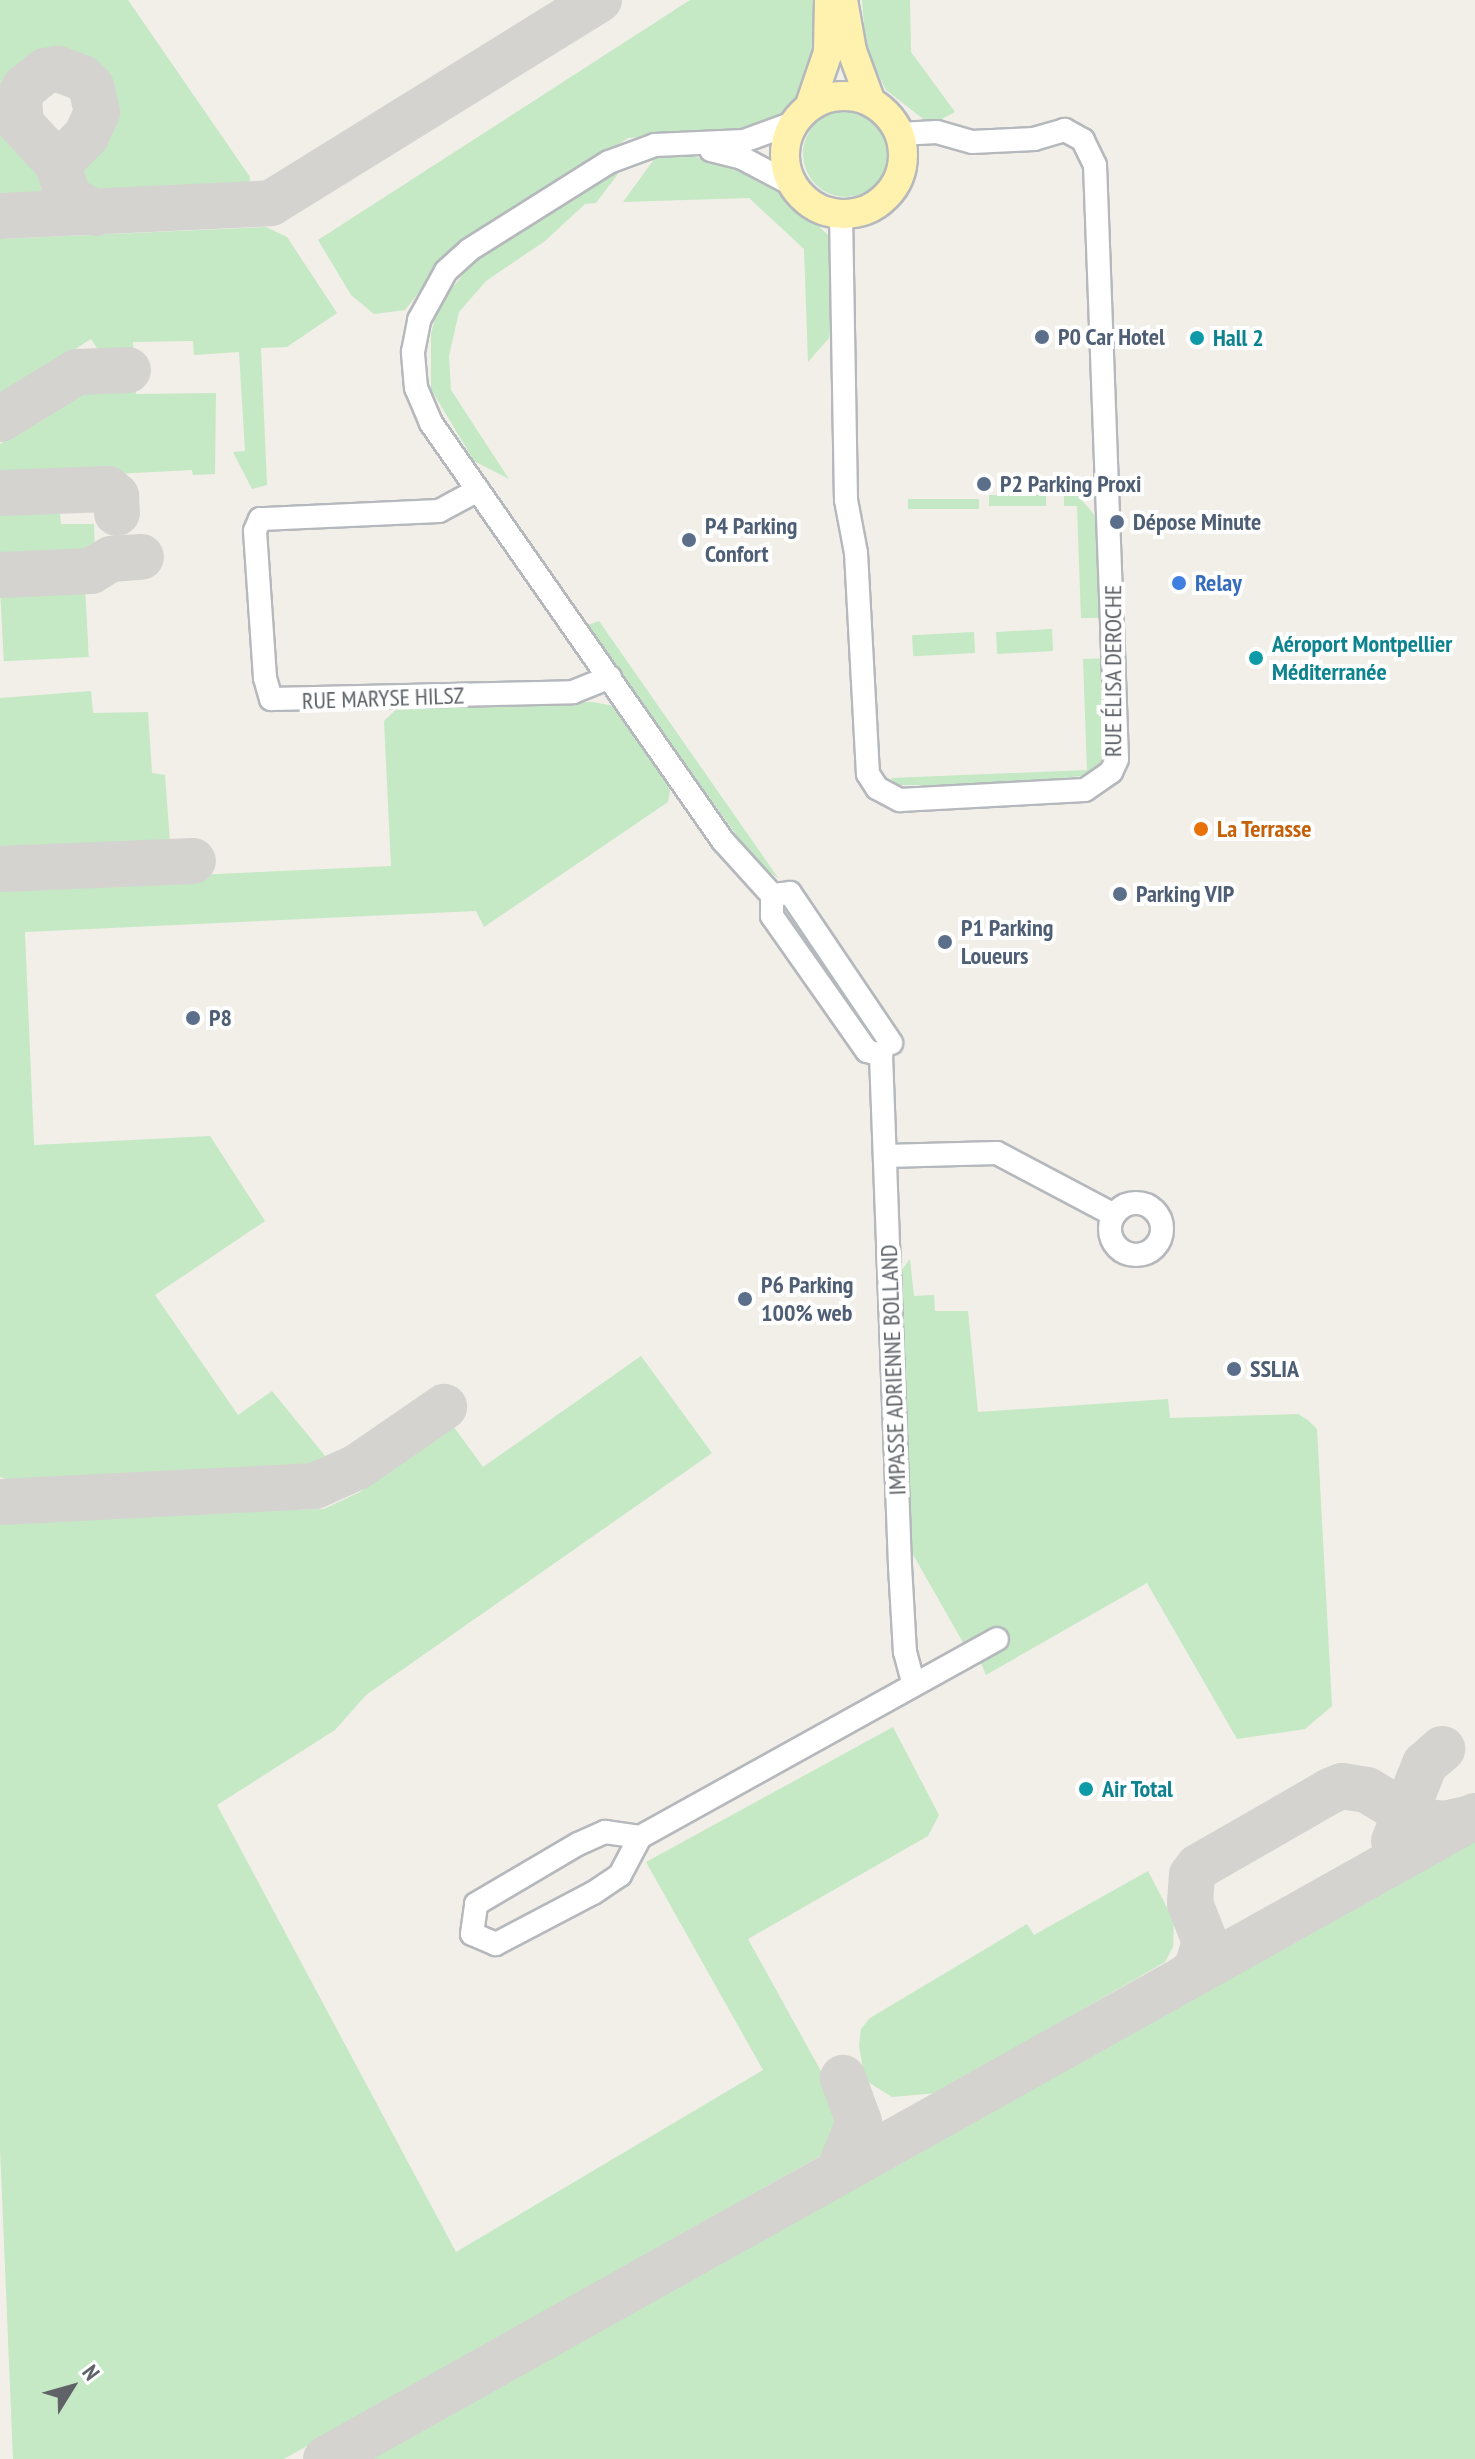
<!DOCTYPE html>
<html>
<head>
<meta charset="utf-8">
<style>
  body { margin:0 }
  #map { position:relative; width:1475px; height:2459px; overflow:hidden; background:#f1efe8; font-family:"PT Sans Narrow",sans-serif }
  div>[style] { position:absolute }
  .green>* { inset:0; background:#c5e8c5; transform-origin:0 0 }
  .round { border-radius:50% }
  .taxiway>* { height:46px; margin:-23px; padding:0 23px; transform-origin:23px; border-radius:23px; background:#d4d3d0 }
  .roads { filter:drop-shadow(2px 0 #b5b8bc) drop-shadow(-2px 0 #b5b8bc) drop-shadow(0 2px #b5b8bc) drop-shadow(0 -2px #b5b8bc) }
  .minor>* { height:22px; margin:-11px; padding:0 11px; transform-origin:11px; border-radius:11px; background:#fff }
  .minor>.ring { margin:-11px; padding:0; box-sizing:content-box; background:none; border:22px solid #fff; border-radius:50% }
  .major>* { height:28px; margin:-14px; padding:0 14px; transform-origin:14px; border-radius:14px; background:#fff2af }
  .major>.ring { margin:-14px; padding:0; box-sizing:content-box; background:none; border:28px solid #fff2af; border-radius:50% }
  .dots>* { width:22px; height:22px; translate:-50% -50%; box-sizing:border-box; border:4px solid #fff; border-radius:50% }
  span { translate:-50% -50%; white-space:nowrap; text-align:center; line-height:1.15; -webkit-text-stroke:8px #fff; paint-order:stroke }
  .service-label { font-size:24px; color:#4e5e75; font-weight:700 }
  .left { translate:0 -50%; text-align:left }
  .culture-label { font-size:24px; color:#0d838f; font-weight:700 }
  .shop-label { font-size:24px; color:#366cbe; font-weight:700 }
  .street-label { font-size:24px; color:#5f6368 }
  .food-label { font-size:24px; color:#c56008; font-weight:700 }
  .north { position:absolute; left:32px; top:2347px; width:80px; height:80px; -webkit-text-stroke:6px #fff; paint-order:stroke; rotate:53deg; font-size:22px; font-weight:700; line-height:32px; text-align:center; color:#5f6368 }
  .north::after { content:''; display:block; margin:auto; width:28px; height:36px; background:#5f6368; clip-path:polygon(50% 0,100% 100%,50% 72%,0 100%) }
</style>
</head>
<body>
<div id="map">
  <div class="green">
    <i style="clip-path:polygon(0 0,128px 0,250px 177px,249px 187px,81px 194px,80px 157px,102px 133px,110px 115px,109px 98px,92px 68px,60px 55px,21px 72px,9px 88px,4px 112px,11px 134px,40px 161px,43px 193px,0 196px)"></i>
    <i style="clip-path:polygon(690px 0,821px 0,822px 32px,800px 97px,768px 126px,628px 138px,450px 253px,405px 310px,374px 314px,351px 295px,318px 240px)"></i>
    <i style="clip-path:polygon(862px 0,910px 0,911px 52px,955px 112px,931px 125px,886px 90px,866px 49px)"></i>
    <i class="round" style="left:803px;top:111px;width:86px;height:86px"></i>
    <i style="clip-path:polygon(681px 153px,747px 171px,777px 186px,829px 236px,835px 308px,829px 338px,808px 362px,804px 249px,749px 198px,623px 202px,655px 158px)"></i>
    <i style="clip-path:polygon(624px 166px,596px 203px,585px 204px,545px 241px,486px 281px,459px 312px,449px 356px,451px 390px,509px 479px,474px 461px,431px 389px,431px 334px,438px 306px,471px 264px)"></i>
    <i style="clip-path:polygon(266px 227px,287px 237px,337px 313px,287px 347px,261px 348px,267px 485px,252px 489px,233px 452px,245px 451px,239px 352px,194px 355px,193px 341px,133px 342px,134px 362px,107px 364px,91px 339px,0 397px,0 239px)"></i>
    <i style="clip-path:polygon(135px 380px,136px 394px,216px 393px,215px 474px,193px 475px,192px 470px,0 480px,0 444px,99px 381px)"></i>
    <i style="left:1046px;top:495px;width:11px;height:57px;rotate:90deg"></i>
    <i style="clip-path:polygon(1064px 495px,1078px 496px,1105px 527px,1109px 618px,1081px 618px,1077px 506px,1064px 506px)"></i>
    <i style="left:979px;top:499px;width:10px;height:71px;rotate:90deg"></i>
    <i style="clip-path:polygon(59px 504px,61px 524px,94px 524px,95px 554px,0 558px,0 508px)"></i>
    <i style="left:85px;top:586px;width:71px;height:85px;rotate:87deg"></i>
    <i style="clip-path:polygon(599px 621px,779px 879px,756px 862px,585px 626px)"></i>
    <i style="left:1052px;top:629px;width:22px;height:56px;rotate:87deg"></i>
    <i style="left:974px;top:632px;width:21px;height:62px;rotate:87deg"></i>
    <i style="clip-path:polygon(1110px 658px,1108px 765px,1090px 775px,999px 785px,896px 785px,891px 778px,1087px 770px,1083px 659px)"></i>
    <i style="clip-path:polygon(91px 691px,93px 713px,148px 712px,152px 773px,165px 775px,170px 842px,0 852px,0 698px)"></i>
    <i style="clip-path:polygon(592px 702px,615px 706px,660px 771px,670px 791px,668px 802px,484px 927px,476px 911px,25px 932px,34px 1145px,210px 1136px,265px 1221px,155px 1295px,238px 1415px,272px 1391px,330px 1462px,22px 1484px,0 1477px,0 884px,391px 866px,384px 721px,402px 704px)"></i>
    <i style="clip-path:polygon(910px 1259px,914px 1296px,934px 1295px,935px 1311px,968px 1311px,978px 1412px,1168px 1399px,1170px 1418px,1298px 1414px,1308px 1420px,1317px 1429px,1332px 1706px,1305px 1729px,1237px 1739px,1147px 1583px,986px 1675px,980px 1661px,1005px 1647px,995px 1629px,965px 1646px,911px 1551px,901px 1271px)"></i>
    <i style="clip-path:polygon(641px 1356px,712px 1453px,366px 1695px,335px 1730px,217px 1805px,456px 2252px,763px 2070px,646px 1862px,893px 1727px,939px 1815px,928px 1836px,748px 1939px,838px 2102px,840px 2114px,829px 2151px,284px 2459px,13px 2459px,0 2147px,0 1523px,19px 1517px,324px 1509px,360px 1492px,453px 1426px,483px 1467px)"></i>
    <i style="clip-path:polygon(1475px 1840px,1475px 2459px,369px 2459px)"></i>
    <i style="clip-path:polygon(1148px 1871px,1174px 1921px,1173px 1947px,1165px 1962px,937px 2093px,892px 2097px,865px 2080px,859px 2046px,861px 2029px,870px 2018px,1027px 1924px,1034px 1935px)"></i>
  </div>
  <div class="taxiway">
    <i style="left:58px;top:164px;width:40px;rotate:-45deg"></i>
    <i style="left:86px;top:136px;width:26px;rotate:-65deg"></i>
    <i style="left:97px;top:112px;width:26px;rotate:-103deg"></i>
    <i style="left:91px;top:87px;width:13px;rotate:-135deg"></i>
    <i style="left:82px;top:78px;width:26px;rotate:-159deg"></i>
    <i style="left:58px;top:69px;width:13px;rotate:171deg"></i>
    <i style="left:45px;top:71px;width:26px;rotate:141deg"></i>
    <i style="left:25px;top:87px;width:13px;rotate:119deg"></i>
    <i style="left:19px;top:98px;width:26px;rotate:86deg"></i>
    <i style="left:21px;top:124px;width:54px;rotate:47.2deg"></i>
    <i style="left:58px;top:164px;width:35px;rotate:74deg"></i>
    <i style="left:68px;top:198px;width:32px;rotate:28deg"></i>
    <i style="left:0;top:216px;width:271px;rotate:-2.7deg"></i>
    <i style="left:271px;top:203px;width:386px;rotate:-31.8deg"></i>
    <i style="left:0;top:419px;width:90px;rotate:-31.4deg"></i>
    <i style="left:77px;top:372px;width:51px;rotate:-2.2deg"></i>
    <i style="left:0;top:493px;width:108px;rotate:-2.1deg"></i>
    <i style="left:108px;top:489px;width:11px;rotate:41deg"></i>
    <i style="left:116px;top:496px;width:17px;rotate:87deg"></i>
    <i style="left:0;top:575px;width:91px;rotate:-2.5deg"></i>
    <i style="left:91px;top:571px;width:23px;rotate:-31deg"></i>
    <i style="left:111px;top:559px;width:30px;rotate:-4deg"></i>
    <i style="left:0;top:869px;width:193px;rotate:-2.4deg"></i>
    <i style="left:0;top:1502px;width:315px;rotate:-2.9deg"></i>
    <i style="left:315px;top:1486px;width:46px;rotate:-24.3deg"></i>
    <i style="left:357px;top:1467px;width:106px;rotate:-34.6deg"></i>
    <i style="left:1394px;top:1841px;width:83px;rotate:-68.1deg"></i>
    <i style="left:1425px;top:1764px;width:23px;rotate:-41deg"></i>
    <i style="left:1188px;top:1976px;width:12px;rotate:-42deg"></i>
    <i style="left:1197px;top:1968px;width:27px;rotate:-73deg"></i>
    <i style="left:1205px;top:1942px;width:42px;rotate:-111deg"></i>
    <i style="left:1190px;top:1903px;width:28px;rotate:-86deg"></i>
    <i style="left:1192px;top:1875px;width:10px;rotate:-53deg"></i>
    <i style="left:1198px;top:1867px;width:152px;rotate:-29.9deg"></i>
    <i style="left:1330px;top:1791px;width:13px;rotate:-23deg"></i>
    <i style="left:1342px;top:1786px;width:25px;rotate:9deg"></i>
    <i style="left:1367px;top:1790px;width:60px;rotate:31.3deg"></i>
    <i style="left:1418px;top:1821px;width:27px;rotate:6deg"></i>
    <i style="left:1445px;top:1824px;width:26px;rotate:-13deg"></i>
    <i style="left:839px;top:2171px;width:53px;rotate:-67.8deg"></i>
    <i style="left:859px;top:2122px;width:47px;rotate:-110deg"></i>
    <i style="left:326px;top:2459px;width:1317px;rotate:-29.23deg"></i>
  </div>
  <div class="roads">
    <div class="minor">
      <i style="left:711px;top:150px;width:32px;rotate:14deg"></i>
      <i style="left:742px;top:158px;width:58px;rotate:27.9deg"></i>
      <i style="left:841px;top:214px;width:286px;rotate:89deg"></i>
      <i style="left:846px;top:500px;width:54px;rotate:79.3deg"></i>
      <i style="left:856px;top:553px;width:221px;rotate:86.9deg"></i>
      <i style="left:868px;top:774px;width:17px;rotate:57deg"></i>
      <i style="left:877px;top:788px;width:26px;rotate:28deg"></i>
      <i style="left:900px;top:800px;width:185px;rotate:-3.1deg"></i>
      <i style="left:1085px;top:790px;width:32px;rotate:-35deg"></i>
      <i style="left:1111px;top:772px;width:14px;rotate:-65deg"></i>
      <i style="left:1117px;top:759px;width:594px;rotate:-92.12deg"></i>
      <i style="left:1095px;top:165px;width:28px;rotate:-116deg"></i>
      <i style="left:1083px;top:140px;width:21px;rotate:-151deg"></i>
      <i style="left:1065px;top:130px;width:32px;rotate:164deg"></i>
      <i style="left:1034px;top:139px;width:62px;rotate:177.2deg"></i>
      <i style="left:972px;top:142px;width:36px;rotate:-164deg"></i>
      <i style="left:937px;top:132px;width:38px;rotate:177deg"></i>
      <i style="left:478px;top:490px;width:44px;rotate:151.7deg"></i>
      <i style="left:439px;top:511px;width:179px;rotate:177.4deg"></i>
      <i style="left:260px;top:519px;width:13px;rotate:113deg"></i>
      <i style="left:255px;top:531px;width:147px;rotate:86.1deg"></i>
      <i style="left:265px;top:678px;width:22px;rotate:74deg"></i>
      <i style="left:271px;top:699px;width:302px;rotate:-1.3deg"></i>
      <i style="left:573px;top:692px;width:40px;rotate:-22deg"></i>
      <i style="left:772px;top:895px;width:73px;rotate:-132.2deg"></i>
      <i style="left:723px;top:841px;width:510px;rotate:-124.94deg"></i>
      <i style="left:431px;top:423px;width:38px;rotate:-113deg"></i>
      <i style="left:416px;top:388px;width:36px;rotate:-95deg"></i>
      <i style="left:413px;top:352px;width:33px;rotate:-79deg"></i>
      <i style="left:419px;top:320px;width:56px;rotate:-61.1deg"></i>
      <i style="left:446px;top:271px;width:31px;rotate:-42deg"></i>
      <i style="left:469px;top:250px;width:165px;rotate:-32.2deg"></i>
      <i style="left:609px;top:162px;width:49px;rotate:-20.3deg"></i>
      <i style="left:655px;top:145px;width:89px;rotate:-2.6deg"></i>
      <i style="left:744px;top:141px;width:52px;rotate:-20.2deg"></i>
      <i style="left:772px;top:895px;width:21px;rotate:90deg"></i>
      <i style="left:772px;top:916px;width:165px;rotate:54.9deg"></i>
      <i style="left:867px;top:1051px;width:15px;rotate:16deg"></i>
      <i style="left:881px;top:1055px;width:511px;rotate:87.87deg"></i>
      <i style="left:900px;top:1566px;width:86px;rotate:86.7deg"></i>
      <i style="left:905px;top:1652px;width:34px;rotate:75deg"></i>
      <i style="left:772px;top:895px;width:18px;rotate:-6deg"></i>
      <i style="left:790px;top:893px;width:181px;rotate:56deg"></i>
      <i style="left:885px;top:1156px;width:112px;rotate:-1.5deg"></i>
      <i style="left:997px;top:1153px;width:132px;rotate:27.9deg"></i>
      <i class="ring" style="left:1110px;top:1203px;width:30px;height:30px"></i>
      <i style="left:640px;top:1837px;width:43px;rotate:117.8deg"></i>
      <i style="left:620px;top:1875px;width:32px;rotate:146deg"></i>
      <i style="left:593px;top:1893px;width:110px;rotate:152.3deg"></i>
      <i style="left:496px;top:1944px;width:26px;rotate:-157deg"></i>
      <i style="left:472px;top:1934px;width:30px;rotate:-82deg"></i>
      <i style="left:476px;top:1904px;width:118px;rotate:-30.5deg"></i>
      <i style="left:578px;top:1844px;width:30px;rotate:-24deg"></i>
      <i style="left:605px;top:1832px;width:35px;rotate:8deg"></i>
      <i style="left:640px;top:1837px;width:408px;rotate:-29deg"></i>
    </div>
    <div class="major">
      <i style="left:843px;top:0;width:52px;rotate:80deg"></i>
      <i style="left:852px;top:51px;width:54px;rotate:69.6deg"></i>
      <i class="ring" style="left:785px;top:96px;width:90px;height:90px"></i>
      <i style="left:810px;top:105px;width:56px;rotate:-71.2deg"></i>
      <i style="left:828px;top:52px;width:52px;rotate:-88.9deg"></i>
    </div>
  </div>
  <div class="dots">
    <i style="left:1042px;top:337px;background:#5c6f8a"></i>
    <i style="left:1197px;top:338px;background:#0f9aa8"></i>
    <i style="left:984px;top:484px;background:#5c6f8a"></i>
    <i style="left:1117px;top:522px;background:#5c6f8a"></i>
    <i style="left:689px;top:540px;background:#5c6f8a"></i>
    <i style="left:1179px;top:583px;background:#3f7fe0"></i>
    <i style="left:1256px;top:658px;background:#0f9aa8"></i>
    <i style="left:1201px;top:829px;background:#e8710a"></i>
    <i style="left:1120px;top:894px;background:#5c6f8a"></i>
    <i style="left:945px;top:942px;background:#5c6f8a"></i>
    <i style="left:193px;top:1018px;background:#5c6f8a"></i>
    <i style="left:745px;top:1299px;background:#5c6f8a"></i>
    <i style="left:1234px;top:1369px;background:#5c6f8a"></i>
    <i style="left:1086px;top:1789px;background:#0f9aa8"></i>
  </div>
  <div class="service-label">
    <span class="left" style="left:1058px;top:337px">P0 Car Hotel</span>
    <span class="left" style="left:1000px;top:484px">P2 Parking Proxi</span>
    <span class="left" style="left:1133px;top:522px">Dépose Minute</span>
    <span class="left" style="left:705px;top:540px">P4 Parking<br>Confort</span>
    <span class="left" style="left:1136px;top:894px">Parking VIP</span>
    <span class="left" style="left:961px;top:942px">P1 Parking<br>Loueurs</span>
    <span class="left" style="left:209px;top:1018px">P8</span>
    <span class="left" style="left:761px;top:1299px">P6 Parking<br>100% web</span>
    <span class="left" style="left:1250px;top:1369px">SSLIA</span>
  </div>
  <div class="culture-label">
    <span class="left" style="left:1213px;top:338px">Hall 2</span>
    <span class="left" style="left:1272px;top:658px">Aéroport Montpellier<br>Méditerranée</span>
    <span class="left" style="left:1102px;top:1789px">Air Total</span>
  </div>
  <div class="shop-label">
    <span class="left" style="left:1195px;top:583px">Relay</span>
  </div>
  <div class="street-label">
    <span style="left:1113px;top:671px;rotate:-90deg">RUE ÉLISA DEROCHE</span>
    <span style="left:383px;top:698px;rotate:-2deg">RUE MARYSE HILSZ</span>
    <span style="left:893px;top:1370px;rotate:-92deg">IMPASSE ADRIENNE BOLLAND</span>
  </div>
  <div class="food-label">
    <span class="left" style="left:1217px;top:829px">La Terrasse</span>
  </div>
  <div class="north">N</div>
</div>
</body>
</html>
